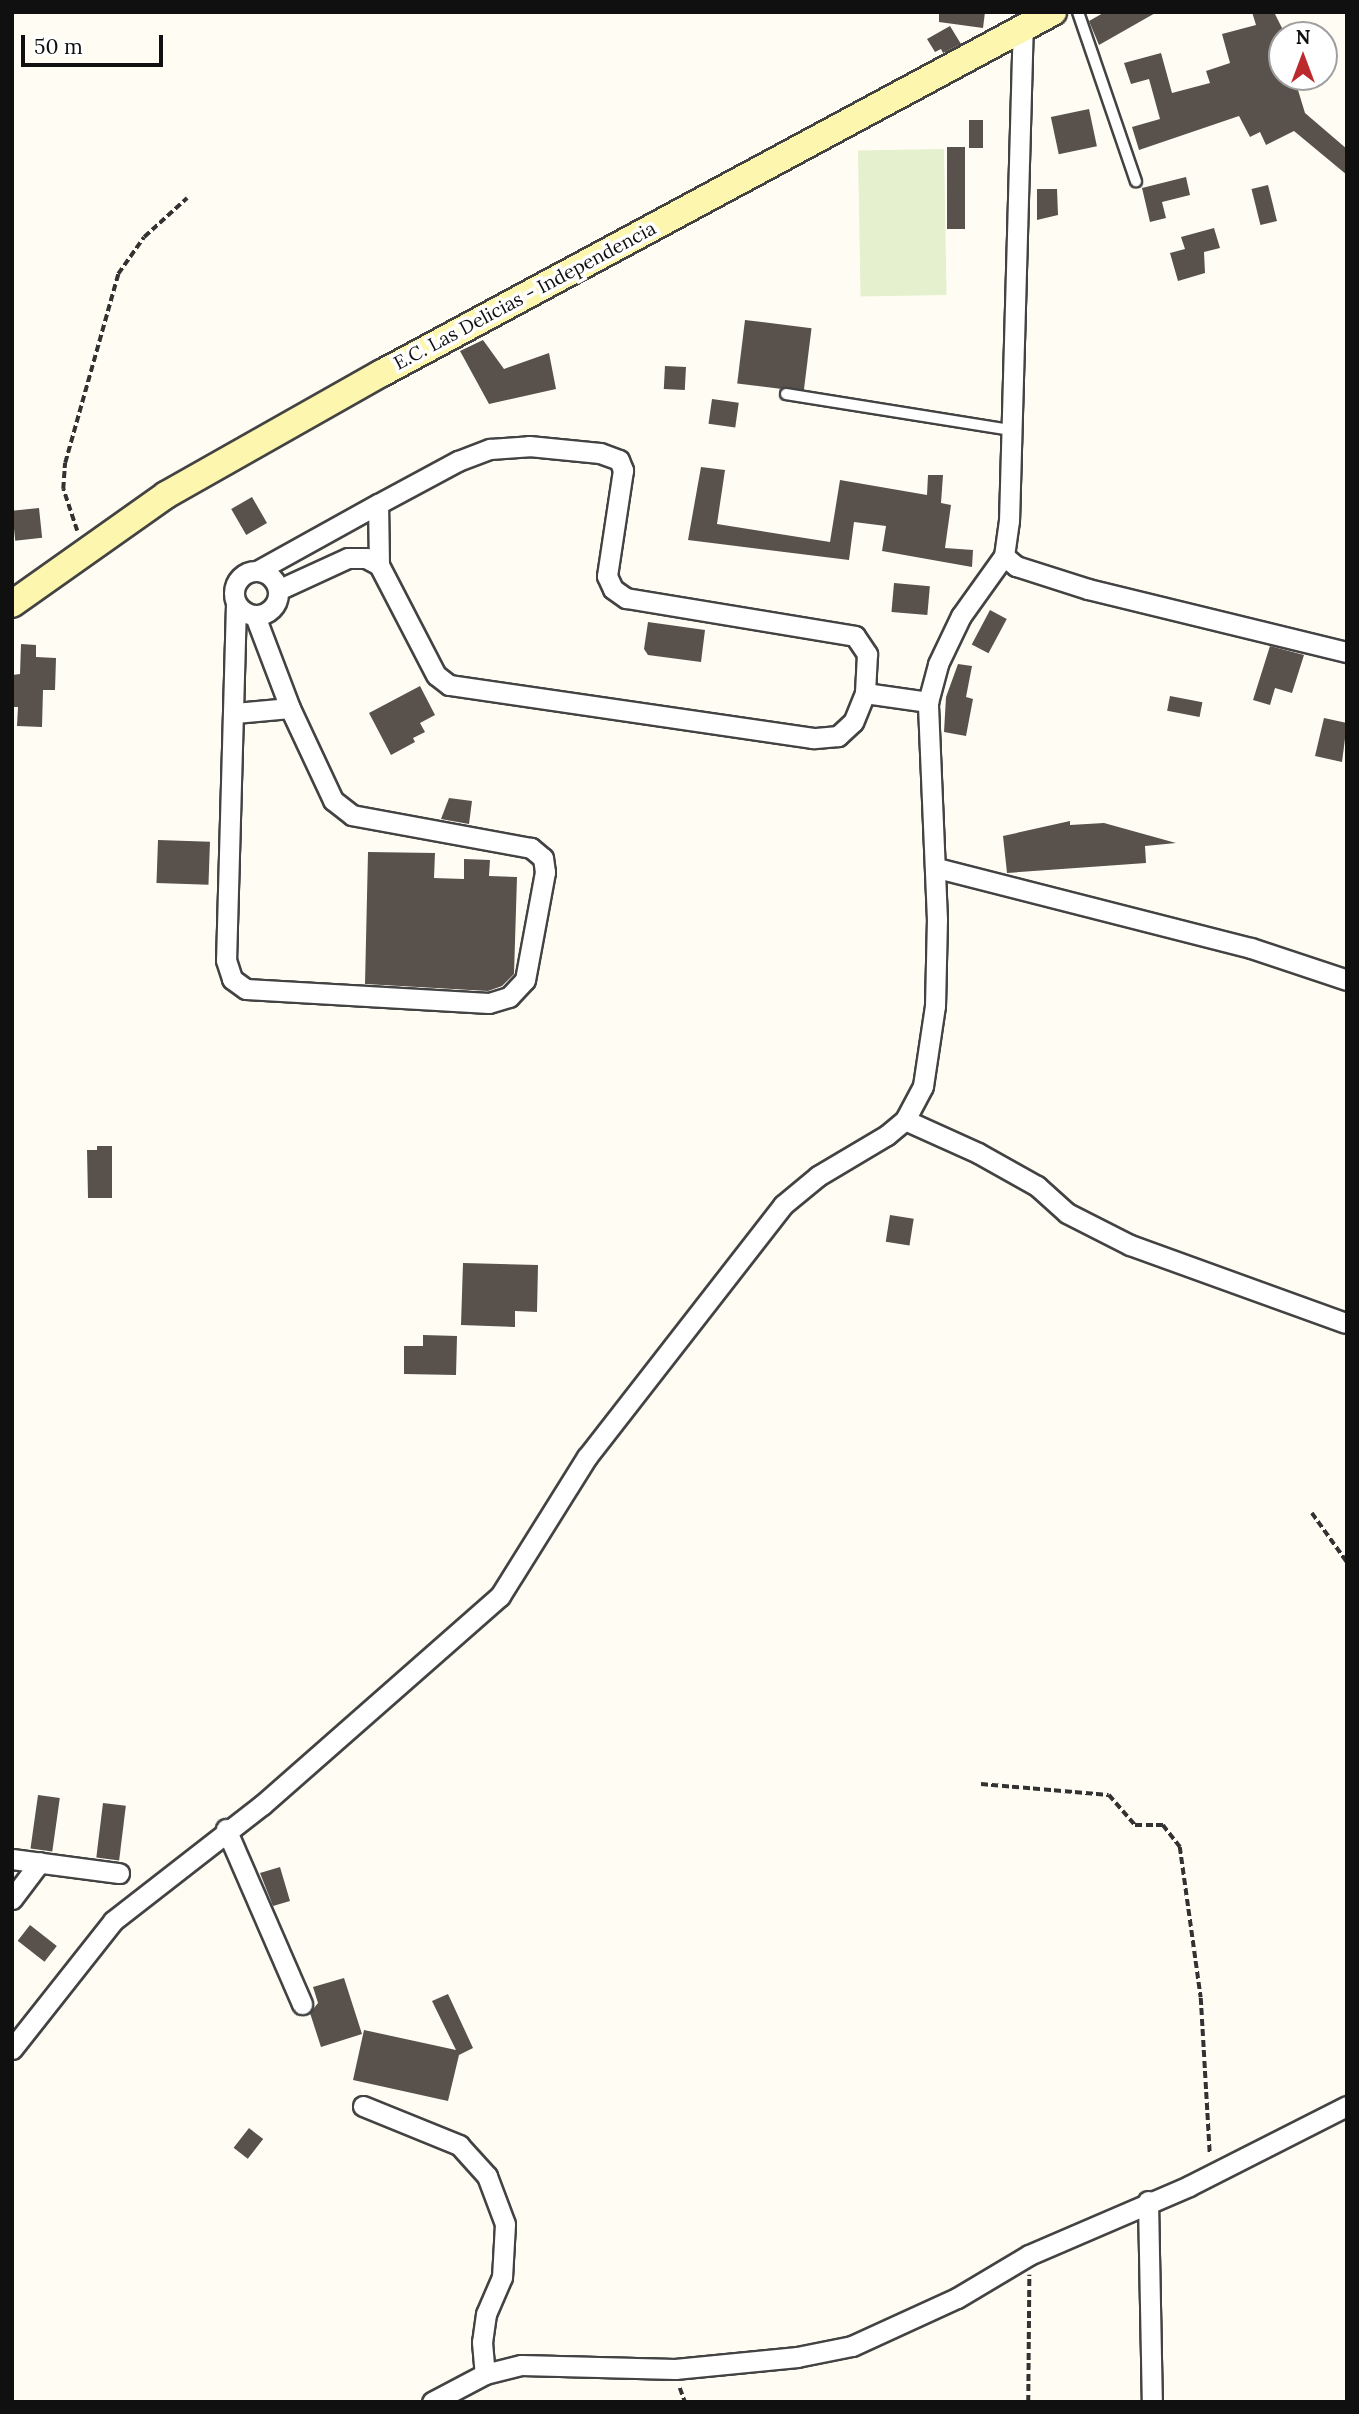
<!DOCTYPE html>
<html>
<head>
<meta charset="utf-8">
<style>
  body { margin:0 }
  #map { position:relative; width:1359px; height:2414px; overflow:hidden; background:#fffdf3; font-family:Lora,serif }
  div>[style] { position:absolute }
  .pitch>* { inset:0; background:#e4f0ce; transform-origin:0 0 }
  .building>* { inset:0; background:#58514c; transform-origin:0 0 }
  .path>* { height:3.5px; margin-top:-1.75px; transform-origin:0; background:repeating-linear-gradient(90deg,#323232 0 7px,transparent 0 10.5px) }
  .roads { filter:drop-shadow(2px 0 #434343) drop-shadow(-2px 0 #434343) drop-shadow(0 2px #434343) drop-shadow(0 -2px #434343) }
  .lane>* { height:10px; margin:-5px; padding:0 5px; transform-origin:5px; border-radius:5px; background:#fff }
  .street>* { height:19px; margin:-9.5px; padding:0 9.5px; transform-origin:9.5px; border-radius:9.5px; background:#fff }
  .street>.ring { margin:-9.5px; padding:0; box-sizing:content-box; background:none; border:19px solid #fff; border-radius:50% }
  .secondary>* { height:26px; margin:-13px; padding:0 13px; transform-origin:13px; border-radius:13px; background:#fdf6af }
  span { translate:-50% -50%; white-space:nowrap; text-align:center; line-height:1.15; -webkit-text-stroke:7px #fff; paint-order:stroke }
  .street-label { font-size:19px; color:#101010 }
  .frame { position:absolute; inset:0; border:14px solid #101010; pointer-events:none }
  .north { position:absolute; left:1268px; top:21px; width:70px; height:70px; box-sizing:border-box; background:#fff; border:2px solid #9f9f9f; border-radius:50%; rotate:0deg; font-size:19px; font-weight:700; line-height:28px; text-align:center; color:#101010 }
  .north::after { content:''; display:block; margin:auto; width:24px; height:32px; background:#bd2a2d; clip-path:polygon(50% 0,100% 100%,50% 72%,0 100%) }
  .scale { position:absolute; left:21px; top:35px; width:142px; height:32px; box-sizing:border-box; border:4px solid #101010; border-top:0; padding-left:9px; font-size:21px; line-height:24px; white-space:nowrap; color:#101010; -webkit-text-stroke:5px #fff; paint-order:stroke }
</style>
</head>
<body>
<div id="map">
  <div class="pitch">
    <i style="left:944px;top:149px;width:146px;height:86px;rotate:89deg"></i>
  </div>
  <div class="building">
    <i style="clip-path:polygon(939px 12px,985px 12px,983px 28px,939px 22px)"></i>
    <i style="clip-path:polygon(1105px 12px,1157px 12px,1099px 45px,1089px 21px)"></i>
    <i style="clip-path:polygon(1252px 12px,1274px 12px,1282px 28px,1282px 77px,1294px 77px,1305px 113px,1347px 149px,1347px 175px,1294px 131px,1266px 145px,1260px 132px,1250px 137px,1239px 116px,1139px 150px,1132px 127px,1160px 119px,1149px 79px,1131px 84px,1124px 63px,1161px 53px,1172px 93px,1210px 83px,1206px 71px,1230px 63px,1222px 34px,1256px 25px)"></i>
    <i style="clip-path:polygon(950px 26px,961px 44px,943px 53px,941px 49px,935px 52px,927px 39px)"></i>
    <i style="left:1089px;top:109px;width:38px;height:39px;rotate:78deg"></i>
    <i style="left:969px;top:120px;width:14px;height:28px"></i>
    <i style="left:947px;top:147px;width:18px;height:82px"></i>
    <i style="clip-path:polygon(1186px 177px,1190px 195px,1162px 202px,1166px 218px,1150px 222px,1142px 188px)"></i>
    <i style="left:1268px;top:185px;width:37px;height:17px;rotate:76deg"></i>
    <i style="clip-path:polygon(1037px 189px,1057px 189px,1058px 215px,1037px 220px)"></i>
    <i style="clip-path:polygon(1214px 228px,1220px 248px,1204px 252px,1205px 273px,1178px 281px,1170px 253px,1185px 249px,1181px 237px)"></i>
    <i style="left:745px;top:320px;width:67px;height:64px;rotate:7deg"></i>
    <i style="clip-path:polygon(483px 340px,504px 369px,549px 353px,556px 389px,489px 404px,460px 351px)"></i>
    <i style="left:665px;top:366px;width:21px;height:23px;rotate:3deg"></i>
    <i style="left:712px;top:399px;width:27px;height:25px;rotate:8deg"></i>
    <i style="clip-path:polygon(701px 467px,725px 470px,717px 524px,830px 542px,840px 480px,927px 495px,928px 475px,943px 475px,941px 503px,951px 505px,945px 548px,973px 550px,972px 567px,882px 551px,886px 526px,854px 522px,849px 560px,688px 540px)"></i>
    <i style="left:252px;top:497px;width:30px;height:24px;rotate:60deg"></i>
    <i style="left:39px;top:508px;width:30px;height:27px;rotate:84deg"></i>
    <i style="left:894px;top:583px;width:36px;height:29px;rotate:5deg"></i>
    <i style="left:990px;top:610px;width:19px;height:39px;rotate:28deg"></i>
    <i style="clip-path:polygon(648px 622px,705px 630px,701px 662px,648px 655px,644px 649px)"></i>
    <i style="clip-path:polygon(21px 644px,36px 645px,36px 657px,56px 658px,55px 690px,43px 690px,42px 727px,17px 726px,18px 707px,12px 707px,12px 675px,20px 674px)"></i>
    <i style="clip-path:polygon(1270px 646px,1304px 655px,1292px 693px,1275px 688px,1270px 705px,1253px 700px)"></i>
    <i style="clip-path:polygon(958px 664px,972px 666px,966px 697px,973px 699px,966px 736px,944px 732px,946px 697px)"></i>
    <i style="clip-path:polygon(420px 686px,435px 715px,420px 723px,425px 732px,413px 738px,415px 742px,391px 755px,369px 713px)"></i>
    <i style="left:1170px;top:696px;width:33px;height:15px;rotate:11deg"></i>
    <i style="clip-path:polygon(1324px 718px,1347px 723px,1342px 762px,1315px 756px)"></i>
    <i style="clip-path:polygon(449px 798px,472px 801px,469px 824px,441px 819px)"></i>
    <i style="clip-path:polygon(1070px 821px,1070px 825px,1104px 823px,1176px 843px,1145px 846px,1146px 863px,1007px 873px,1003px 836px)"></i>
    <i style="left:158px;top:840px;width:52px;height:43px;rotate:2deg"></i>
    <i style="clip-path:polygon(368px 852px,435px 853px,434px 878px,464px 879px,464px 859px,490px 860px,489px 876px,517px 877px,514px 974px,502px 986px,488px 991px,365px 984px)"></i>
    <i style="clip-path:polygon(97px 1146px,112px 1146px,112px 1198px,88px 1198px,87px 1150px,97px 1150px)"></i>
    <i style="left:890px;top:1215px;width:24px;height:27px;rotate:9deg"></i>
    <i style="clip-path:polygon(463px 1263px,538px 1265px,537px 1312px,515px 1311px,515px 1327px,461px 1325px)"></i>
    <i style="clip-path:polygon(423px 1335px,457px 1336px,456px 1375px,404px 1374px,404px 1346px,423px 1346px)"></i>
    <i style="left:38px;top:1795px;width:22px;height:54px;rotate:8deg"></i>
    <i style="left:103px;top:1803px;width:23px;height:55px;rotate:7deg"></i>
    <i style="clip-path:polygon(280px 1867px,290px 1901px,273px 1906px,260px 1873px)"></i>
    <i style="left:30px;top:1925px;width:34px;height:20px;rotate:38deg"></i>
    <i style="clip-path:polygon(344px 1978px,362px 2034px,321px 2047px,310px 2013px,318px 2003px,313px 1987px)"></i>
    <i style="clip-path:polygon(448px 1994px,473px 2048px,459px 2055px,448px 2101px,353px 2080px,364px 2030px,456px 2050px,432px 2001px)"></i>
    <i style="left:249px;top:2128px;width:18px;height:25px;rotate:38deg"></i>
  </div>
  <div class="path">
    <i style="left:77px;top:531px;width:44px;rotate:-108.4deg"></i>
    <i style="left:63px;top:489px;width:26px;rotate:-86deg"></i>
    <i style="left:65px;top:463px;width:196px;rotate:-74.3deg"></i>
    <i style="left:118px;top:274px;width:45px;rotate:-54.9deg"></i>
    <i style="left:144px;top:237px;width:58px;rotate:-42.2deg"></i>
    <i style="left:1312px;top:1513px;width:60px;rotate:54.5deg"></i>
    <i style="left:981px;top:1784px;width:128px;rotate:4.9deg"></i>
    <i style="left:1109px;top:1795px;width:40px;rotate:49deg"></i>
    <i style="left:1135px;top:1825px;width:28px"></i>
    <i style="left:1163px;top:1825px;width:28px;rotate:52deg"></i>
    <i style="left:1180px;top:1847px;width:152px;rotate:82.1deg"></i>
    <i style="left:1201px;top:1998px;width:156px;rotate:86.7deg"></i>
    <i style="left:680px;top:2388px;width:15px;rotate:70deg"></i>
    <i style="left:1028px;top:2402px;width:127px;rotate:-89.5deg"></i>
  </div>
  <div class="roads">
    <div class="lane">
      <i style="left:1078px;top:12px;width:179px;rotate:71.1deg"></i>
      <i style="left:786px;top:394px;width:228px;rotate:9.1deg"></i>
    </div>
    <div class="street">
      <i style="left:1004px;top:556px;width:16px;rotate:40deg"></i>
      <i style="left:1016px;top:566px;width:76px;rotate:17.7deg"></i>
      <i style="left:1088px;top:589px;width:267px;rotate:13.7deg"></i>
      <i class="ring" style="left:234px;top:571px;width:25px;height:25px"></i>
      <i style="left:257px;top:571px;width:138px;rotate:-29deg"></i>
      <i style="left:378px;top:504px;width:91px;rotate:-28.3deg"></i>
      <i style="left:458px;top:461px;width:34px;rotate:-21deg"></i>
      <i style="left:490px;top:449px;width:39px;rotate:-4deg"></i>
      <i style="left:529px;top:446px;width:71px;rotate:5.6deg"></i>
      <i style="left:600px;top:453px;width:20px;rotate:20deg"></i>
      <i style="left:619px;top:460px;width:11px;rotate:68deg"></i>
      <i style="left:623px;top:470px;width:107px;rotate:98.6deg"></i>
      <i style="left:607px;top:576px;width:14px;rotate:65deg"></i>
      <i style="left:613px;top:589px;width:16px;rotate:35deg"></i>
      <i style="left:626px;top:598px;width:232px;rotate:9.4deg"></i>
      <i style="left:855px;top:636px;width:22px;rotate:56deg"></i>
      <i style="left:867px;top:654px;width:39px;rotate:93deg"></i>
      <i style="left:865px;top:693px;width:31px;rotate:112deg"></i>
      <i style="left:853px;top:722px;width:21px;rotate:137deg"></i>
      <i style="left:838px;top:736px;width:25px;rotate:175deg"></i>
      <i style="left:813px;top:738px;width:368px;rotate:-171.7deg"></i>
      <i style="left:449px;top:685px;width:16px;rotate:-142deg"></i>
      <i style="left:436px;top:675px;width:124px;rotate:-117.4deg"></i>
      <i style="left:379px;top:565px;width:61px;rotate:-90.9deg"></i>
      <i style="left:278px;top:590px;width:77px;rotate:-24.6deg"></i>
      <i style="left:348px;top:558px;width:18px"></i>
      <i style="left:366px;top:558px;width:15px;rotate:28deg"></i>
      <i style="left:236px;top:604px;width:356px;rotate:91.6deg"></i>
      <i style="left:226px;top:960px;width:20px;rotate:72deg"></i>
      <i style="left:232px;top:979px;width:17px;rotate:36deg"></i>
      <i style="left:246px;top:989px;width:243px;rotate:3.3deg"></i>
      <i style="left:489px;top:1003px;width:21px;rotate:-17deg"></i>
      <i style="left:509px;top:997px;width:23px;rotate:-47deg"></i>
      <i style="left:525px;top:980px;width:110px;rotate:-79.5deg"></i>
      <i style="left:545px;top:872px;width:14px;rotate:-98deg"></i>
      <i style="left:543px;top:858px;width:16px;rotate:-140deg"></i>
      <i style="left:531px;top:848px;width:182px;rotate:-169.6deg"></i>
      <i style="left:352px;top:815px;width:24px;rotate:-142deg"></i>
      <i style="left:333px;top:800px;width:102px;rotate:-115.1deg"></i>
      <i style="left:290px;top:708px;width:98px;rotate:-110.8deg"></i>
      <i style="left:865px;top:693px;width:64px;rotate:8.1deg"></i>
      <i style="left:235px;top:713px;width:55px;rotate:-5.2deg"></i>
      <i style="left:937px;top:868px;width:324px;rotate:14.3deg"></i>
      <i style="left:1251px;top:948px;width:101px;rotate:18.4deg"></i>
      <i style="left:905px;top:1120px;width:80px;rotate:24.3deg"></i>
      <i style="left:978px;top:1153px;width:68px;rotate:29.2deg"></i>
      <i style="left:1037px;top:1186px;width:40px;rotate:42deg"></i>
      <i style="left:1067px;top:1213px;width:71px;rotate:26.9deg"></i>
      <i style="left:1130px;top:1245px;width:229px;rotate:19.9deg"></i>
      <i style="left:226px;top:1829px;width:191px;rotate:66.5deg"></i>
      <i style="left:12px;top:1859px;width:108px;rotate:7.5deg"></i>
      <i style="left:12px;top:1899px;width:46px;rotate:-52.9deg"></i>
      <i style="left:12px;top:2049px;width:163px;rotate:-51.7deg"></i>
      <i style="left:113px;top:1921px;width:189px;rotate:-37.9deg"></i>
      <i style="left:262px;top:1805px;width:317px;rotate:-41.3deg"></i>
      <i style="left:500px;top:1596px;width:164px;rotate:-58deg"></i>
      <i style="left:587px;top:1457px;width:319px;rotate:-52.1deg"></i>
      <i style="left:783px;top:1205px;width:45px;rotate:-39.6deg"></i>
      <i style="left:818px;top:1176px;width:80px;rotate:-30.7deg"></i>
      <i style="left:887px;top:1135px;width:23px;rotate:-40deg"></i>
      <i style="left:905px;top:1120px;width:38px;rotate:-62deg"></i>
      <i style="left:923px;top:1086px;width:81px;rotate:-81.5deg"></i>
      <i style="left:935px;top:1006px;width:86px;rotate:-88.7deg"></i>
      <i style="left:937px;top:920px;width:218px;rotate:-92.4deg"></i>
      <i style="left:928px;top:702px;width:39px;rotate:-75deg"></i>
      <i style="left:938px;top:664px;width:53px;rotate:-64.4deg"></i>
      <i style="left:961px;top:616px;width:74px;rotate:-54.4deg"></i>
      <i style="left:1004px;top:556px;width:35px;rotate:-82deg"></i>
      <i style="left:1009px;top:521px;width:492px;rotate:-88.4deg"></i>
      <i style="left:363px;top:2106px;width:104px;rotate:22.1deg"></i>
      <i style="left:459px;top:2145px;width:42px;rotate:47.9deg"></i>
      <i style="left:487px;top:2176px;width:51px;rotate:69.4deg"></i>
      <i style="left:505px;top:2224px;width:53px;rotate:93.2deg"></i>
      <i style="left:502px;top:2277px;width:40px;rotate:113.4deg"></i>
      <i style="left:486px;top:2314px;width:28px;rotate:98deg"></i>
      <i style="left:482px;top:2342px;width:32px;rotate:85deg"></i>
      <i style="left:1148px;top:2201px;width:201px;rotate:88.9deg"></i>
      <i style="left:432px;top:2402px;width:60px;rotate:-27.8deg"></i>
      <i style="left:485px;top:2374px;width:37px;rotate:-14deg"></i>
      <i style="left:521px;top:2365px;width:154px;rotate:1.5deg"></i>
      <i style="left:675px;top:2369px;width:123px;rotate:-5.6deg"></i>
      <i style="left:797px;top:2357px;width:56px;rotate:-11.3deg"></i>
      <i style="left:852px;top:2346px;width:115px;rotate:-24.6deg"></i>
      <i style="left:957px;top:2298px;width:84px;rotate:-30.8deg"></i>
      <i style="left:1029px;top:2255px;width:174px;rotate:-23.3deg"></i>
      <i style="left:1189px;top:2186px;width:177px;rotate:-26.9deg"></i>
    </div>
    <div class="secondary">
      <i style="left:12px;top:604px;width:189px;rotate:-35.3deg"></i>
      <i style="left:166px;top:495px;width:248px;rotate:-29.5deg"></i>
      <i style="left:382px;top:373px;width:762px;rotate:-28.28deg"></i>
    </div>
  </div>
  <div class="street-label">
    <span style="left:525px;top:296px;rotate:-28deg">E.C. Las Delicias - Independencia</span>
  </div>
  <div class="frame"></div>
  <div class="north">N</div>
  <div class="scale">50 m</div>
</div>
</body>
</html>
